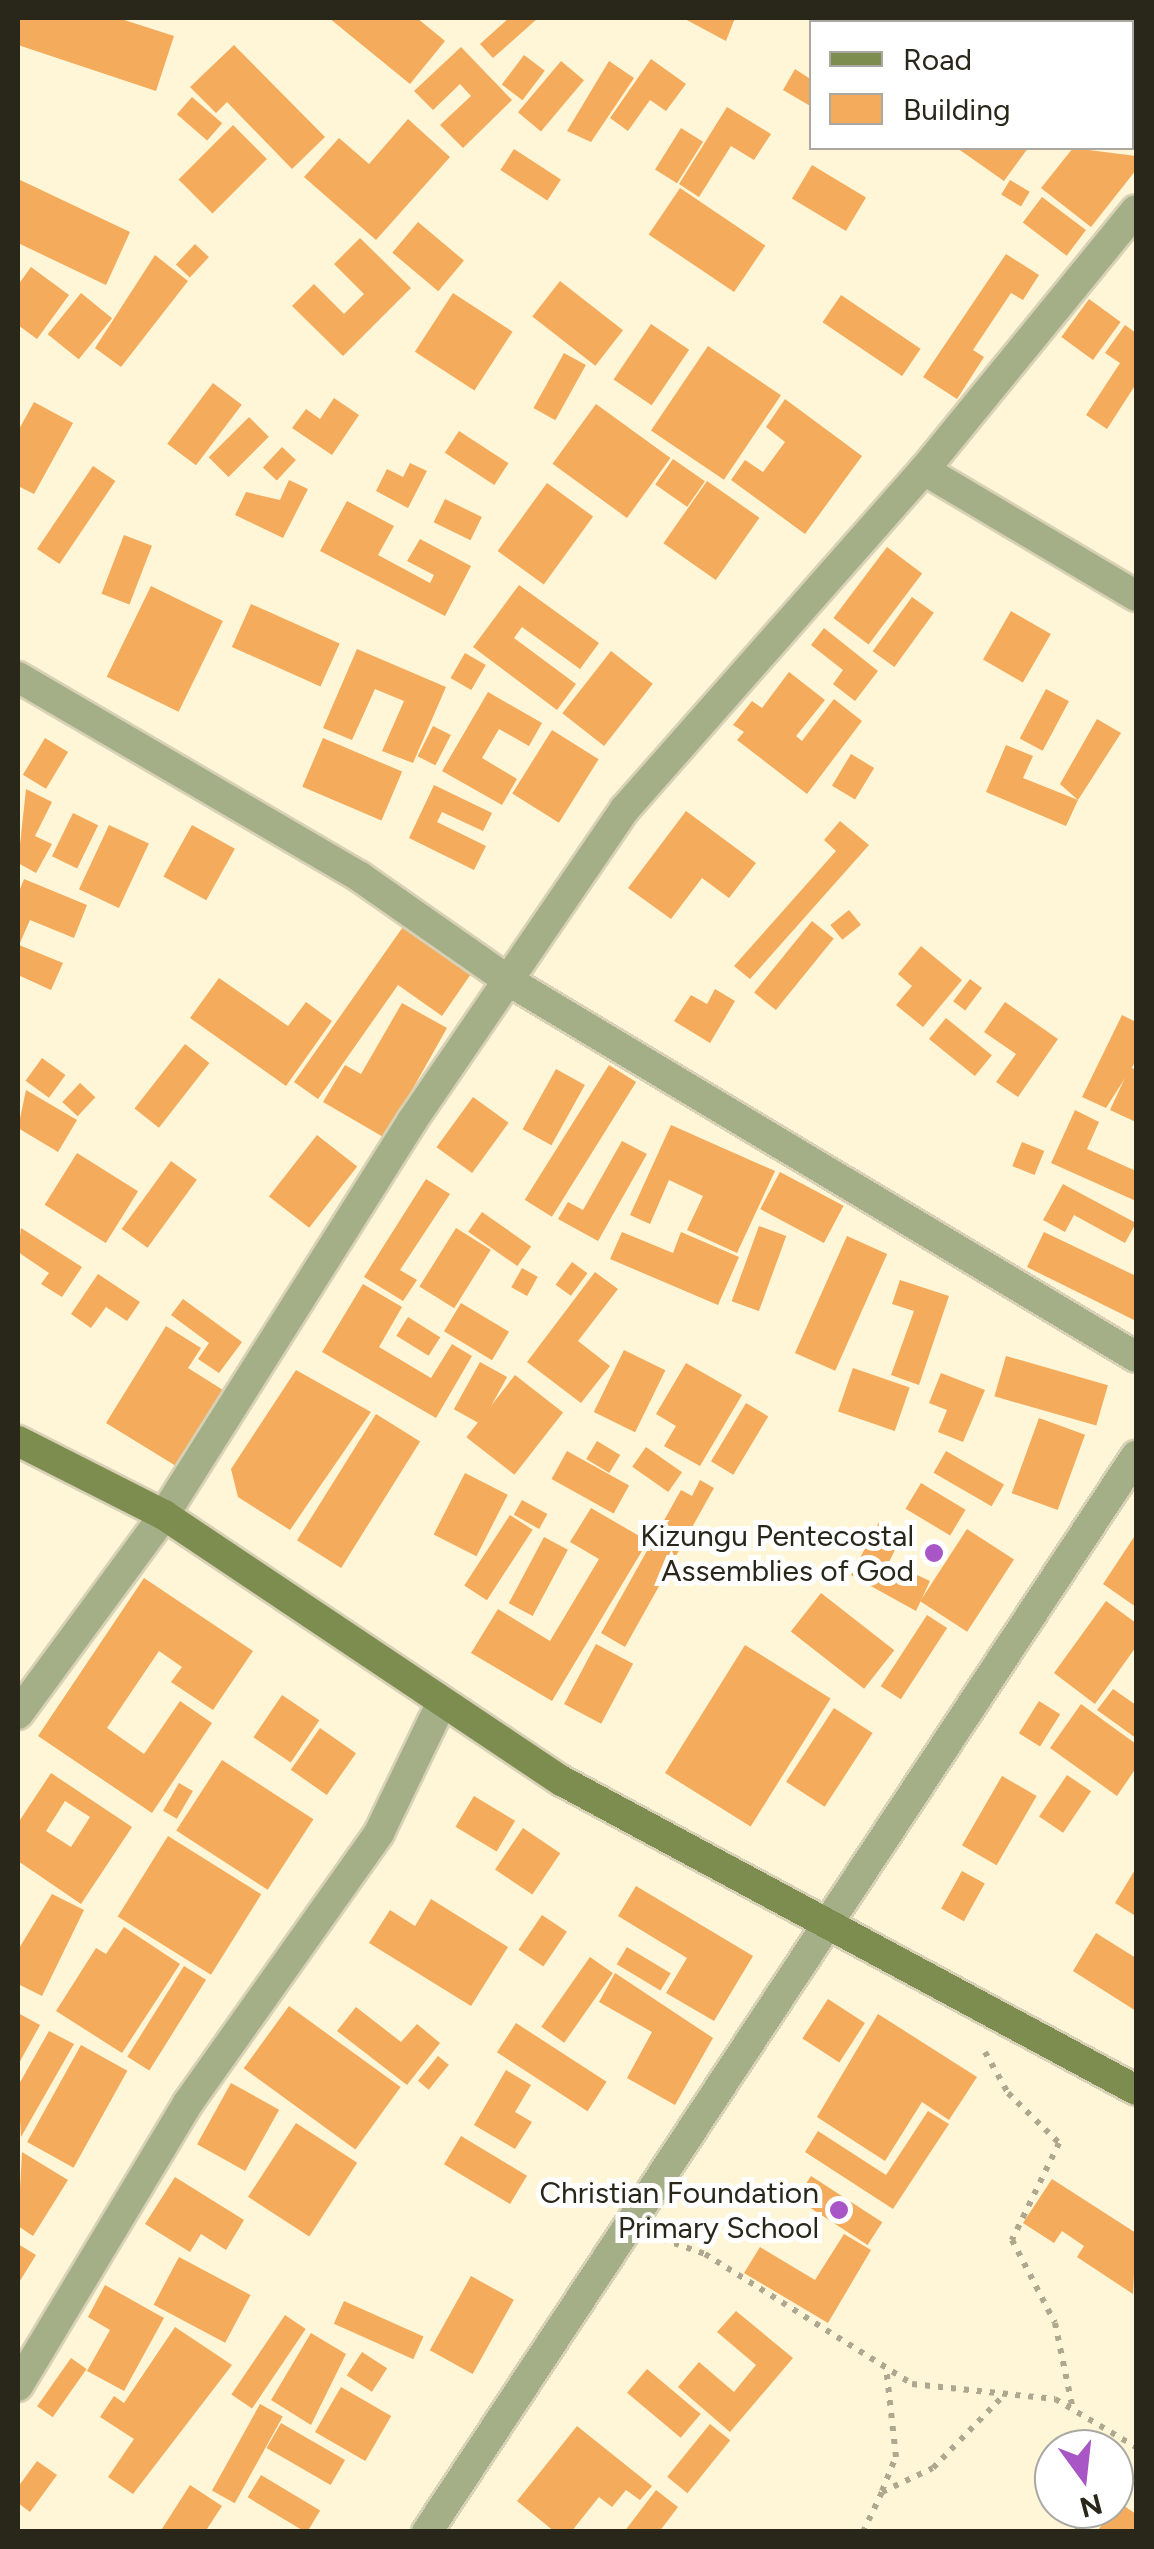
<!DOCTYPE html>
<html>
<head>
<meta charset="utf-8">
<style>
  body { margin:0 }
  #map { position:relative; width:1154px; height:2549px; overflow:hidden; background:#fff6d7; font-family:Figtree,sans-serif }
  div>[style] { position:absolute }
  .building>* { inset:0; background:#f4ab5c; transform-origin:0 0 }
  .path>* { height:6px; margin-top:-3px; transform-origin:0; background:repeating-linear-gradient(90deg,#afa890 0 5px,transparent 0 13px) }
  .roads { filter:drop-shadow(2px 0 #d8d1b5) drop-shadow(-2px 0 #d8d1b5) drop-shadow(0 2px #d8d1b5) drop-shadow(0 -2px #d8d1b5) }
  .street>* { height:30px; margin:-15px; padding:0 15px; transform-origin:15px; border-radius:15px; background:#a4af87 }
  .secondary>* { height:30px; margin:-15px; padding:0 15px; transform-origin:15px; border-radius:15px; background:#7d8c4f }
  .dots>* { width:28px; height:28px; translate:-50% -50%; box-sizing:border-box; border:5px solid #fff; border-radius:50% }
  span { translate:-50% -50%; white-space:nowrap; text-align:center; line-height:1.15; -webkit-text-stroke:10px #fff; paint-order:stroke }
  .poi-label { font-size:30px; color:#29261a }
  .right { translate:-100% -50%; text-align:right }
  .frame { position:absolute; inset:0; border:20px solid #29261a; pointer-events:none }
  .legend { position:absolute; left:809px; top:20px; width:325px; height:130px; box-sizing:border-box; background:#fff; border:2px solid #a9a8a3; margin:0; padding:12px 18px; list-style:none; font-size:30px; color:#29261a }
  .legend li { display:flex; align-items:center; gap:20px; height:50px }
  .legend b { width:50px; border:2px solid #a9a8a3 }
  .north { position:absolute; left:1034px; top:2429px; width:100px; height:100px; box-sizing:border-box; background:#fff; border:2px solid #a9a8a3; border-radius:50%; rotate:165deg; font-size:28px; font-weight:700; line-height:40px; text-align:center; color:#29261a }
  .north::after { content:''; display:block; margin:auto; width:35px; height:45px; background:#a855c5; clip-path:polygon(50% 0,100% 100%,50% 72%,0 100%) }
</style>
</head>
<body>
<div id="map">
  <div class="building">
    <i style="clip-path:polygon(18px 18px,118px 18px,174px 36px,156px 91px,18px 45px)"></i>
    <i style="clip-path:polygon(329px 18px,417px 18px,445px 41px,410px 84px)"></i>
    <i style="clip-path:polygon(509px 18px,538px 18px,493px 58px,480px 44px)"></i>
    <i style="clip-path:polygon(683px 18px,735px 18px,726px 41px)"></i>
    <i style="left:1004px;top:18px;width:65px;height:4px"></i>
    <i style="clip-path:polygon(234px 45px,325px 137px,292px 169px,227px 102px,216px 113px,190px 87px)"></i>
    <i style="clip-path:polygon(461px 47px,512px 100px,463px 148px,440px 125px,471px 96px,460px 84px,433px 110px,414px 91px)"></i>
    <i style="left:524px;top:55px;width:26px;height:37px;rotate:37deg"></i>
    <i style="clip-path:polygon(651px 59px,686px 84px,666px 111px,650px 100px,628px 131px,610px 118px)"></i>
    <i style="left:561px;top:61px;width:30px;height:67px;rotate:40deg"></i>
    <i style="clip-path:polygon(609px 61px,634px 78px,591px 142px,567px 131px)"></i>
    <i style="clip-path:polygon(795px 69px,812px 80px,812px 107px,783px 90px)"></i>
    <i style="left:192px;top:97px;width:40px;height:23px;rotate:41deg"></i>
    <i style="clip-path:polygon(727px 107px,771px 134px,754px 160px,731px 146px,699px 197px,679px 184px)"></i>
    <i style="clip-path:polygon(408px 119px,450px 157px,376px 240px,304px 177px,339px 138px,369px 164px)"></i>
    <i style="left:233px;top:125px;width:48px;height:77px;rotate:45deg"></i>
    <i style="left:681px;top:128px;width:26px;height:49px;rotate:32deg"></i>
    <i style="clip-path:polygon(957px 148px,1028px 148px,1004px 181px)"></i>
    <i style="clip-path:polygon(1073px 148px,1136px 156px,1136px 170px,1091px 227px,1041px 188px)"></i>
    <i style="left:514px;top:149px;width:56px;height:25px;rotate:33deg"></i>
    <i style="left:812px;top:165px;width:63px;height:39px;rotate:31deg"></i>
    <i style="clip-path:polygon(18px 179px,130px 232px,106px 285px,18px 243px)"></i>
    <i style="left:1010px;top:180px;width:23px;height:17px;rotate:31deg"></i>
    <i style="left:680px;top:188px;width:103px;height:56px;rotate:34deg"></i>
    <i style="left:1042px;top:197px;width:55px;height:32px;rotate:37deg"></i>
    <i style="left:418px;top:222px;width:60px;height:40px;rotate:40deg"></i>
    <i style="clip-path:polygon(360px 238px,411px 288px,343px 356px,292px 306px,314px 284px,344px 314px,364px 294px,334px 264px)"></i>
    <i style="left:195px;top:244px;width:19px;height:28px;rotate:43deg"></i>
    <i style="clip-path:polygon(1006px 254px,1039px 275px,1023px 300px,1011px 293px,973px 350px,984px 357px,957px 399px,923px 377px)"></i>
    <i style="clip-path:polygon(155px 255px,188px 281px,121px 367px,95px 348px)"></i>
    <i style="clip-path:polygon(31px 267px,69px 295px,37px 339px,18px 325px,18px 285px)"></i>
    <i style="left:560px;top:281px;width:80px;height:45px;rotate:38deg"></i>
    <i style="left:81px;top:293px;width:40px;height:53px;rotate:39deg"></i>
    <i style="left:453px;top:293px;width:71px;height:70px;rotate:33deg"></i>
    <i style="left:841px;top:295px;width:96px;height:33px;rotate:34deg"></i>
    <i style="left:1089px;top:299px;width:39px;height:47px;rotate:36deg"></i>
    <i style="left:651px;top:324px;width:46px;height:67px;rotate:34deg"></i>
    <i style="clip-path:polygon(1125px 325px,1136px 333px,1136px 384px,1107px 429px,1086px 415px,1120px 363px,1105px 353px)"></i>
    <i style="left:708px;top:346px;width:88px;height:102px;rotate:34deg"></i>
    <i style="left:564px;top:353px;width:25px;height:63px;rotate:29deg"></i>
    <i style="left:213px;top:383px;width:36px;height:76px;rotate:37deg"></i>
    <i style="clip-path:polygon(334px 398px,359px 415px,332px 455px,292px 428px,306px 409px,320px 419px)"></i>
    <i style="clip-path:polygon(785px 399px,862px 456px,805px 534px,731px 480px,745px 460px,763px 472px,785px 442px,766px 427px)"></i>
    <i style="clip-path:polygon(34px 402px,73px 423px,34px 494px,18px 486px,18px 431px)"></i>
    <i style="left:596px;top:404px;width:92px;height:74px;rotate:36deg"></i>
    <i style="left:249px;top:417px;width:28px;height:57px;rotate:45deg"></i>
    <i style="left:459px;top:431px;width:59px;height:26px;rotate:33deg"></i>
    <i style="left:282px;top:447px;width:19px;height:28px;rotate:43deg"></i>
    <i style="left:673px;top:459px;width:39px;height:31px;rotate:35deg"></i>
    <i style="clip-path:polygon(410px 463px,427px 471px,408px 508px,376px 491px,387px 469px,403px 477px)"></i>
    <i style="left:93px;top:466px;width:27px;height:100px;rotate:34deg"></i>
    <i style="clip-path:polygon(289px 480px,308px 489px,283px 538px,235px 515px,246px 492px,280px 500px)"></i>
    <i style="left:707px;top:481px;width:64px;height:76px;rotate:35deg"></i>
    <i style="left:547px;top:483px;width:57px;height:84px;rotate:36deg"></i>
    <i style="left:445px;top:499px;width:41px;height:26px;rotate:26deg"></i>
    <i style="clip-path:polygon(347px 501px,394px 526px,378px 555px,430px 583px,434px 575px,407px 561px,420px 539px,471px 566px,445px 616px,320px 551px)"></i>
    <i style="left:124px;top:535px;width:30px;height:63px;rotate:21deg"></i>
    <i style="left:887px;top:547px;width:44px;height:89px;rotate:37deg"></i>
    <i style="clip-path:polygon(519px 585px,599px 643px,580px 669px,522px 627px,514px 638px,576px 684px,557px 710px,473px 647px)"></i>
    <i style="left:151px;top:586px;width:80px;height:101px;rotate:26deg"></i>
    <i style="left:912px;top:597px;width:27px;height:67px;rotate:36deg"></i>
    <i style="left:251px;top:604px;width:97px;height:47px;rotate:24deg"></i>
    <i style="left:1011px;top:611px;width:46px;height:56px;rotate:30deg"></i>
    <i style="clip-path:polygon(824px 628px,878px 671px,855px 701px,833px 684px,843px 670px,811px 645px)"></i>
    <i style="clip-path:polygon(357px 649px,446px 687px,413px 763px,382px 751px,404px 701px,375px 689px,352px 740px,323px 728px)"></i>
    <i style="left:611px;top:651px;width:53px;height:79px;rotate:38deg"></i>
    <i style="left:465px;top:653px;width:24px;height:29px;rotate:30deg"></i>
    <i style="clip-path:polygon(789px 672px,825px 700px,796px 736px,802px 741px,834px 699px,862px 721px,807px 794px,737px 740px,744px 732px,733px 725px,752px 701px,762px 708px)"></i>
    <i style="left:1046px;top:689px;width:26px;height:56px;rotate:28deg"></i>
    <i style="clip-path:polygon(488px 692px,542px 723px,529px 746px,499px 729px,482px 758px,517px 779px,502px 805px,442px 771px)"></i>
    <i style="clip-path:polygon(1097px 719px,1121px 733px,1078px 800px,1060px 784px)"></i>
    <i style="left:433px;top:726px;width:20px;height:34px;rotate:27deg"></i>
    <i style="left:552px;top:730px;width:55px;height:75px;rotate:32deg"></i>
    <i style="left:45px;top:738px;width:27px;height:43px;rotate:31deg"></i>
    <i style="left:323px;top:738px;width:86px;height:53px;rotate:23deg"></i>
    <i style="clip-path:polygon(1006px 745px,1033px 756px,1023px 778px,1078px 800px,1066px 826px,986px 792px)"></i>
    <i style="left:851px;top:754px;width:27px;height:37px;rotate:31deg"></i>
    <i style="clip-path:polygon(434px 785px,492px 813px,483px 831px,442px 812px,437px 822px,486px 846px,474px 870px,409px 838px)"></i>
    <i style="clip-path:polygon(26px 789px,52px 802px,35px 836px,52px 844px,36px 873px,18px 863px)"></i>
    <i style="clip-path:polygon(686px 811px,756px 863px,729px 898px,702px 878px,671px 919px,628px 888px)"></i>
    <i style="left:73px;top:813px;width:28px;height:48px;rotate:26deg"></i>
    <i style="clip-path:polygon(840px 821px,869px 845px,750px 979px,734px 966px,836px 851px,824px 840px)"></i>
    <i style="left:109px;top:825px;width:44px;height:71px;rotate:25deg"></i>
    <i style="left:192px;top:825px;width:49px;height:59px;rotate:29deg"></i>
    <i style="clip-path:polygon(24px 879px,87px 905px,74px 938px,30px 920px,19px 945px,63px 963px,51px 990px,18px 975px,18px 894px)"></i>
    <i style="left:849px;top:910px;width:19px;height:24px;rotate:51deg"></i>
    <i style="left:812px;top:921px;width:28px;height:92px;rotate:39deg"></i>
    <i style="clip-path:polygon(405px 924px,473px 971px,442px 1016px,398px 985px,318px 1099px,294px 1082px)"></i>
    <i style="clip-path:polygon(921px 946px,962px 980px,923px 1027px,896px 1005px,912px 986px,898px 974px)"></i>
    <i style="clip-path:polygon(219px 978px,288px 1026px,306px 1002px,332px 1021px,286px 1086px,190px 1018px)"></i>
    <i style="left:970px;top:979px;width:15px;height:28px;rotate:37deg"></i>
    <i style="clip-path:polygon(715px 989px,735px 1001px,710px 1043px,674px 1021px,691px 995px,707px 1004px)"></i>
    <i style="clip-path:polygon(1005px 1002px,1058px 1039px,1018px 1097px,996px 1082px,1016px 1054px,984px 1032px)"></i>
    <i style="clip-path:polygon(402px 1003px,447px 1028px,385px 1138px,323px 1102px,345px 1065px,361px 1074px)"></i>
    <i style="clip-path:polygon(1122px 1015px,1136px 1022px,1136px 1061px,1106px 1108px,1082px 1097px)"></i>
    <i style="left:946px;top:1018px;width:59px;height:27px;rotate:39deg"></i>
    <i style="left:185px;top:1044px;width:31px;height:82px;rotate:38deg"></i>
    <i style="left:42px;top:1058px;width:29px;height:28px;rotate:36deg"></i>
    <i style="left:609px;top:1065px;width:32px;height:159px;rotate:32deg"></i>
    <i style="clip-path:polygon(1130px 1067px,1136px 1070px,1136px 1122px,1110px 1110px)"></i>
    <i style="left:556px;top:1069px;width:33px;height:69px;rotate:29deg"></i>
    <i style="left:80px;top:1083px;width:21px;height:26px;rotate:43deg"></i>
    <i style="clip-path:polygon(26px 1090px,77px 1120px,58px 1152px,18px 1128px)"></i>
    <i style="left:473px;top:1097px;width:44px;height:62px;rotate:36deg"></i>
    <i style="clip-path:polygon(1075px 1110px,1099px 1122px,1087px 1149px,1136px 1171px,1136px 1201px,1051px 1163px)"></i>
    <i style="clip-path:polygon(671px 1125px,775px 1171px,737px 1253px,687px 1230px,703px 1196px,669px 1180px,650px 1224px,630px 1215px)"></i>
    <i style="left:317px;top:1135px;width:51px;height:78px;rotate:38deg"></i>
    <i style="clip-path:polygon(622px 1141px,647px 1154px,598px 1241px,558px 1219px,568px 1202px,583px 1210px)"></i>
    <i style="left:1022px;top:1142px;width:24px;height:26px;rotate:22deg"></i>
    <i style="left:77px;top:1153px;width:72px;height:61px;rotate:32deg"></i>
    <i style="left:171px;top:1161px;width:32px;height:84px;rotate:36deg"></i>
    <i style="left:780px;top:1172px;width:72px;height:42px;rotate:28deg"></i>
    <i style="clip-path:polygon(426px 1179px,450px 1194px,400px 1270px,417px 1280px,403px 1301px,364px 1277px)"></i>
    <i style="clip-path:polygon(1063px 1184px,1136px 1223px,1125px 1243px,1074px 1215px,1065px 1232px,1043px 1220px)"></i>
    <i style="left:482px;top:1212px;width:60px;height:24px;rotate:35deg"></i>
    <i style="left:759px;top:1226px;width:29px;height:80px;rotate:20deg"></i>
    <i style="clip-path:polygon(21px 1228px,82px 1267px,62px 1297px,41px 1284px,49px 1273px,18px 1252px)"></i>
    <i style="left:456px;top:1228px;width:41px;height:69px;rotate:32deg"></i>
    <i style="clip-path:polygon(622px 1232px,673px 1253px,681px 1232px,739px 1257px,718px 1305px,610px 1259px)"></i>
    <i style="clip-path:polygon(1044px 1232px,1136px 1276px,1136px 1321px,1027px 1267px)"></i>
    <i style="left:847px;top:1236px;width:44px;height:128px;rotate:24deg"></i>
    <i style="left:572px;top:1262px;width:19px;height:28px;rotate:36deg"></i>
    <i style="left:522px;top:1268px;width:18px;height:22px;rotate:29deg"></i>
    <i style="clip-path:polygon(595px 1272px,618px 1289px,578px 1341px,610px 1366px,581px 1403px,527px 1362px)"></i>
    <i style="clip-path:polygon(98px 1274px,140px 1302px,127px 1321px,106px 1307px,91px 1328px,71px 1314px)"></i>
    <i style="clip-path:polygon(900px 1280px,949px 1296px,919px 1385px,891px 1375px,914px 1311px,892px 1304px)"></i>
    <i style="clip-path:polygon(363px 1284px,402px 1307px,379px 1347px,431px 1378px,452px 1344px,472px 1356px,436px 1418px,322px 1352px)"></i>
    <i style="clip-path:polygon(183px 1299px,242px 1342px,219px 1373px,198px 1359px,209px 1343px,171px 1315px)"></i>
    <i style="left:461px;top:1303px;width:56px;height:33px;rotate:31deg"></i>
    <i style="left:408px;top:1317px;width:38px;height:22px;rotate:32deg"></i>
    <i style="clip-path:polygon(166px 1326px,201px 1348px,188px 1368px,223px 1390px,176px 1466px,106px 1423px)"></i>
    <i style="left:624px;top:1350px;width:46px;height:69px;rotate:26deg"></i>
    <i style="left:1006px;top:1356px;width:106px;height:42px;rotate:16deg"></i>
    <i style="left:480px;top:1362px;width:31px;height:54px;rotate:29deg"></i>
    <i style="clip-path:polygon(686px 1363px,742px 1395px,700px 1466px,664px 1446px,676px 1426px,656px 1414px)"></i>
    <i style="left:853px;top:1368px;width:60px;height:46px;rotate:19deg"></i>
    <i style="clip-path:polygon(296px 1370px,371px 1412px,290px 1530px,238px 1497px,231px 1469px)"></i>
    <i style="clip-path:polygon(941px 1373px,985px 1390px,963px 1442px,938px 1432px,947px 1410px,929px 1403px)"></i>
    <i style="left:515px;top:1375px;width:61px;height:79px;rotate:38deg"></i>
    <i style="left:746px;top:1403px;width:26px;height:68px;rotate:31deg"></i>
    <i style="left:376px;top:1414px;width:52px;height:149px;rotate:32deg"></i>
    <i style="left:1039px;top:1418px;width:49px;height:80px;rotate:20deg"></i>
    <i style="left:597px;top:1441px;width:27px;height:21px;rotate:31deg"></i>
    <i style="left:646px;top:1447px;width:44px;height:24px;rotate:35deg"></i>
    <i style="left:567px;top:1451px;width:71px;height:32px;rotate:29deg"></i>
    <i style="left:946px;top:1451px;width:67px;height:25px;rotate:30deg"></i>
    <i style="left:465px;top:1473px;width:48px;height:69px;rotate:27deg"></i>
    <i style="clip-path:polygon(700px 1480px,714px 1488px,625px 1647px,601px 1633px,681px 1490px,692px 1496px)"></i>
    <i style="left:921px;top:1483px;width:52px;height:30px;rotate:31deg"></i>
    <i style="left:522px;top:1500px;width:29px;height:17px;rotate:29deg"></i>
    <i style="clip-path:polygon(591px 1508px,648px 1541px,552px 1701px,471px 1653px,498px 1609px,550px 1641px,599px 1559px,570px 1542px)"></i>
    <i style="left:510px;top:1515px;width:27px;height:84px;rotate:33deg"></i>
    <i style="clip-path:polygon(879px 1522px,902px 1536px,889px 1562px,930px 1581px,916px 1611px,851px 1575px)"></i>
    <i style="left:967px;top:1529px;width:56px;height:86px;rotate:33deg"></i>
    <i style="clip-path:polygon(1136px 1534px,1136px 1607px,1103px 1584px)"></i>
    <i style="left:544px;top:1537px;width:27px;height:75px;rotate:28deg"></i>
    <i style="clip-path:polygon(144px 1578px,253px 1651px,213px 1710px,171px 1682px,182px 1667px,159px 1651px,107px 1728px,144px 1754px,180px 1701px,212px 1723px,152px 1813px,38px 1736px)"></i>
    <i style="left:821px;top:1593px;width:93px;height:49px;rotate:38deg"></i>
    <i style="clip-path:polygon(1106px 1601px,1136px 1623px,1136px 1647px,1095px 1704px,1054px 1673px)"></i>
    <i style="left:927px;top:1615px;width:24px;height:85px;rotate:33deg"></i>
    <i style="left:596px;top:1644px;width:42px;height:68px;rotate:28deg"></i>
    <i style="left:745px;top:1645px;width:101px;height:151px;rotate:32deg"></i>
    <i style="clip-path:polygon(1113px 1689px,1136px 1705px,1136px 1738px,1097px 1710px)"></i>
    <i style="left:282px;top:1695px;width:45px;height:51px;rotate:34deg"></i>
    <i style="left:1039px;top:1701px;width:25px;height:38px;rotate:32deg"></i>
    <i style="clip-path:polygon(1081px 1704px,1136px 1744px,1136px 1768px,1117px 1796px,1050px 1748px)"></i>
    <i style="left:834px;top:1708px;width:46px;height:88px;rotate:33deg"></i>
    <i style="left:320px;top:1728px;width:44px;height:51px;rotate:35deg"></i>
    <i style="left:222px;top:1760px;width:109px;height:84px;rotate:33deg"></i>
    <i style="clip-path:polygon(evenodd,51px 1773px,132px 1827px,81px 1904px,18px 1861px,18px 1823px,51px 1773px,65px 1801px,90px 1817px,71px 1847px,46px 1831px,65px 1801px)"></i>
    <i style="left:1067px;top:1775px;width:29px;height:50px;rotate:34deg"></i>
    <i style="left:1002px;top:1776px;width:40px;height:80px;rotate:30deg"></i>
    <i style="left:179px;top:1783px;width:16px;height:32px;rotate:30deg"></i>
    <i style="left:474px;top:1796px;width:48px;height:36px;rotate:31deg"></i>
    <i style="left:523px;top:1828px;width:45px;height:50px;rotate:34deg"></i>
    <i style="left:168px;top:1836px;width:110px;height:95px;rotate:32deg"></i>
    <i style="clip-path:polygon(1136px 1868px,1136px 1911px,1134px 1915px,1115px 1903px)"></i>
    <i style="left:962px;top:1871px;width:26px;height:43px;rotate:29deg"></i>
    <i style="clip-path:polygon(636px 1886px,753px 1956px,714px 2021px,666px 1993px,687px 1958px,618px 1916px)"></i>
    <i style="clip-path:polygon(52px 1894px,84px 1910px,42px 1996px,18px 1984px,18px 1950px)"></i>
    <i style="clip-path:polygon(431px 1899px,508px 1947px,471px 2006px,369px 1943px,390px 1910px,415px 1926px)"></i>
    <i style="left:542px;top:1915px;width:30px;height:42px;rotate:34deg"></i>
    <i style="clip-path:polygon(124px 1927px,180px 1964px,122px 2053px,56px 2011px,96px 1948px,106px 1954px)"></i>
    <i style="clip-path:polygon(1096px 1933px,1136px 1958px,1136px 2011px,1073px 1971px)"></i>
    <i style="left:627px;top:1947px;width:51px;height:20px;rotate:31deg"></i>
    <i style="left:590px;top:1957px;width:28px;height:85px;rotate:35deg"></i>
    <i style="left:184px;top:1966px;width:26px;height:107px;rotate:32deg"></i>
    <i style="clip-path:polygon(615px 1973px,713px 2038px,675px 2105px,627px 2078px,652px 2032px,599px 2002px)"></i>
    <i style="left:828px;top:1999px;width:44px;height:47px;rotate:33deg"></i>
    <i style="left:289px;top:2006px;width:138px;height:77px;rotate:36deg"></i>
    <i style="clip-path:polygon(356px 2007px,401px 2042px,417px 2024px,440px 2043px,407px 2085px,337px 2031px)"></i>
    <i style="clip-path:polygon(18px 2013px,40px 2025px,18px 2065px)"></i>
    <i style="clip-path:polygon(878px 2014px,977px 2077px,949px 2120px,922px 2102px,885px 2161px,817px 2117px)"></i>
    <i style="left:516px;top:2023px;width:108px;height:35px;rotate:33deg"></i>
    <i style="clip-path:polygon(49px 2031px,74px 2044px,21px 2137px,18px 2086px)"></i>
    <i style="left:81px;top:2045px;width:53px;height:111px;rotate:29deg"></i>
    <i style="left:438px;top:2056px;width:14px;height:32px;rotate:39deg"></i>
    <i style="clip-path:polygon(506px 2070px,531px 2085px,515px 2112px,532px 2122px,515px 2149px,474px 2125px)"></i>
    <i style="left:231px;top:2083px;width:55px;height:70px;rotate:29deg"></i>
    <i style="clip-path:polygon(928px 2111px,949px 2124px,893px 2209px,805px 2152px,818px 2131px,886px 2175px)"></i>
    <i style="left:296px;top:2123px;width:73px;height:88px;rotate:33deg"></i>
    <i style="left:461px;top:2136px;width:77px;height:33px;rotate:31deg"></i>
    <i style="clip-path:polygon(22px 2152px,68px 2180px,33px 2236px,18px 2226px)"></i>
    <i style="left:811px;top:2176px;width:85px;height:27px;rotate:33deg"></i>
    <i style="clip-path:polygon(175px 2177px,244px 2220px,226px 2250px,201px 2234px,190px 2252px,145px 2224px)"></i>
    <i style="clip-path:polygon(1052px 2179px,1136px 2233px,1133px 2294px,1077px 2257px,1084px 2246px,1062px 2231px,1054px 2243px,1023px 2223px)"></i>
    <i style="clip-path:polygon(844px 2234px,871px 2250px,828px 2323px,744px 2273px,760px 2247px,815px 2280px)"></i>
    <i style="clip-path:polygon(18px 2244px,36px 2255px,18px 2284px)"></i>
    <i style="left:179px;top:2257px;width:81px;height:54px;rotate:28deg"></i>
    <i style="left:471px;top:2276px;width:49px;height:85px;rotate:29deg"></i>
    <i style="clip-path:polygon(105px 2285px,164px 2318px,124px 2391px,87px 2371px,110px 2330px,88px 2317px)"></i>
    <i style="left:344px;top:2301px;width:87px;height:25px;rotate:24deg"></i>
    <i style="clip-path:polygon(736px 2311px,793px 2358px,730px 2432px,678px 2387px,699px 2362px,734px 2392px,756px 2365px,717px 2332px)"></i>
    <i style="left:285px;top:2315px;width:25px;height:96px;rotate:34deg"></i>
    <i style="clip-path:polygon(175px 2327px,232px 2365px,133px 2494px,108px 2477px,134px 2439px,100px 2417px,114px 2396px,124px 2403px)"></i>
    <i style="clip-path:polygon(311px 2333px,346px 2354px,311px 2425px,271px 2400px)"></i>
    <i style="left:362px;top:2352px;width:30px;height:28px;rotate:33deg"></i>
    <i style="left:71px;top:2358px;width:19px;height:59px;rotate:35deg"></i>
    <i style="left:647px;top:2369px;width:70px;height:31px;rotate:40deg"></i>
    <i style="left:341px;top:2387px;width:58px;height:52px;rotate:30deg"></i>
    <i style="left:260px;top:2404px;width:26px;height:99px;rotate:29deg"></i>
    <i style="left:281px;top:2423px;width:74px;height:29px;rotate:30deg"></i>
    <i style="left:710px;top:2424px;width:26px;height:68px;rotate:39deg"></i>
    <i style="clip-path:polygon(577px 2426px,652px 2486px,640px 2500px,626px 2490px,612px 2507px,599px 2497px,571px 2532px,555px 2532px,517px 2501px)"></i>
    <i style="clip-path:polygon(37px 2461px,57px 2475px,30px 2512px,18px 2503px,18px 2487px)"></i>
    <i style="left:261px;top:2475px;width:69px;height:26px;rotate:31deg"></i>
    <i style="clip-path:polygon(190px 2485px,222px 2506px,205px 2532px,160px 2532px)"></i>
    <i style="clip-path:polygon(656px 2490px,678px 2507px,659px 2532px,624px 2532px)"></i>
    <i style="clip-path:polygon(1117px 2501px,1136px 2514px,1136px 2532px,1097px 2532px)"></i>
  </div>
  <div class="path">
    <i style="left:985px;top:2052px;width:47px;rotate:60.7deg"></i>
    <i style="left:1008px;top:2093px;width:71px;rotate:44.4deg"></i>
    <i style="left:1059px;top:2143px;width:108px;rotate:115.9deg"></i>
    <i style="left:1012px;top:2240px;width:93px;rotate:62.6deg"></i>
    <i style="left:1055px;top:2323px;width:89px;rotate:78.3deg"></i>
    <i style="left:662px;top:2239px;width:46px;rotate:19.2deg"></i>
    <i style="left:705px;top:2254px;width:244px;rotate:32.1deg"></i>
    <i style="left:912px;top:2384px;width:144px;rotate:6deg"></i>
    <i style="left:1055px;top:2399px;width:94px;rotate:30.7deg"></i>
    <i style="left:1093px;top:2449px;width:24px;rotate:-78deg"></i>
    <i style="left:882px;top:2491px;width:37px;rotate:-68deg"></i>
    <i style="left:896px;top:2457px;width:91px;rotate:-96.3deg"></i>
    <i style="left:863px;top:2532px;width:44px;rotate:-64.6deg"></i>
    <i style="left:882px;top:2492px;width:56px;rotate:-25.2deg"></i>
    <i style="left:933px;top:2468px;width:105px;rotate:-45.8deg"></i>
    <i style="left:1077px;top:2532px;width:24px;rotate:-78deg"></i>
  </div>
  <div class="roads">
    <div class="street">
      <i style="left:924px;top:470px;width:247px;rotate:30.7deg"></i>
      <i style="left:18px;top:677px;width:396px;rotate:30.3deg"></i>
      <i style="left:360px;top:877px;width:182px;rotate:34.9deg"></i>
      <i style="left:509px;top:981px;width:731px;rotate:30.95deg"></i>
      <i style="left:18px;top:1714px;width:247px;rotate:-53.7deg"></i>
      <i style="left:164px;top:1515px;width:466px;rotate:-57.8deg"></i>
      <i style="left:412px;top:1121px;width:378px;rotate:-55.7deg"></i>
      <i style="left:625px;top:809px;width:452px;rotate:-48.6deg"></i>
      <i style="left:924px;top:470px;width:335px;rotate:-50.8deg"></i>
      <i style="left:18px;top:2386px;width:330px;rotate:-59deg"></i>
      <i style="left:188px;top:2103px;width:331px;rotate:-54.7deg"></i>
      <i style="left:379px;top:1833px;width:141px;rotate:-64.3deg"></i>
      <i style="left:427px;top:2532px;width:1289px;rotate:-56.62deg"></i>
    </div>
    <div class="secondary">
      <i style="left:18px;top:1441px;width:164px;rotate:26.9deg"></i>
      <i style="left:164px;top:1515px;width:479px;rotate:33.8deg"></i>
      <i style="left:562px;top:1781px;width:652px;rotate:28.29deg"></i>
    </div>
  </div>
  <div class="dots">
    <i style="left:934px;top:1553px;background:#a855c5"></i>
    <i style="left:839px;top:2210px;background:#a855c5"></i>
  </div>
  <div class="poi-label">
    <span class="right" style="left:914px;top:1553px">Kizungu Pentecostal<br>Assemblies of God</span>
    <span class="right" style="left:819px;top:2210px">Christian Foundation<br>Primary School</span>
  </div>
  <div class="frame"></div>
  <ul class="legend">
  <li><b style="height:12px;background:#7d8c4f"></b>Road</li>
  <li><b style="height:28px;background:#f4ab5c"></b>Building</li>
  </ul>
  <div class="north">N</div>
</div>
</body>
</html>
